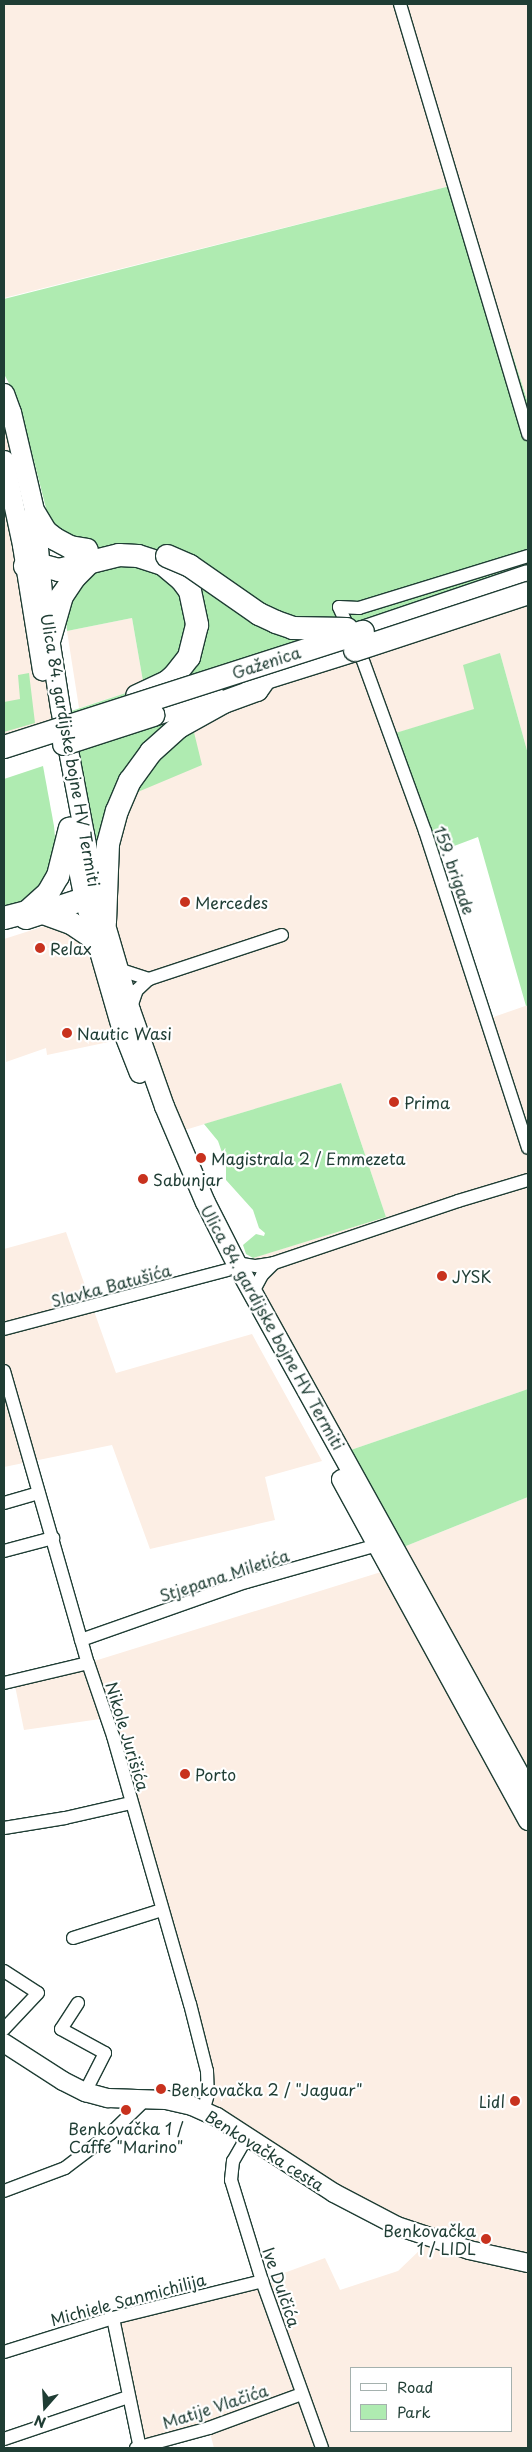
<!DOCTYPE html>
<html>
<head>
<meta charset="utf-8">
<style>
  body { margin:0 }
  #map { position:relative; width:532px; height:2452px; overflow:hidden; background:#fff; font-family:"Playpen Sans",sans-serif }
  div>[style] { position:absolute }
  .built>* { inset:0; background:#fceee4 }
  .green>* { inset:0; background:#afebb1 }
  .roads { filter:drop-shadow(1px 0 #1f3d34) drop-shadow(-1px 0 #1f3d34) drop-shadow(0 1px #1f3d34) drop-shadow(0 -1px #1f3d34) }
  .street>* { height:12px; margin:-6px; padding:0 6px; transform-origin:6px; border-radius:6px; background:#fff }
  .secondary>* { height:18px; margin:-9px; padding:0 9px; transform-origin:9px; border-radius:9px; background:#fff }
  .primary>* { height:19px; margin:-9.5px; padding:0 9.5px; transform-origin:9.5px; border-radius:9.5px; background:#fff }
  .highway>* { height:22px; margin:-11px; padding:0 11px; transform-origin:11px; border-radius:11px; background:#fff }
  .bridges { filter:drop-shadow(1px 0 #1f3d34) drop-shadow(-1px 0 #1f3d34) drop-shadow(0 1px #1f3d34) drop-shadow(0 -1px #1f3d34) }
  .highway-bridge>* { height:22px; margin:-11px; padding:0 11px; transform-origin:11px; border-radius:11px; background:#fff }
  .dots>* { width:14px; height:14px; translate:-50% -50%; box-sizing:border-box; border:2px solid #fff; border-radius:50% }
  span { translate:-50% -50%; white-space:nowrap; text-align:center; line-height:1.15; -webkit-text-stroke:4.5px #fff; paint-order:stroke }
  .street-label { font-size:16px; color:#1f3d34 }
  .poi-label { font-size:16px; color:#1f3d34 }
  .left { translate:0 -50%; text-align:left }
  .right { translate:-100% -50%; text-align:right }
  .frame { position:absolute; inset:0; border:5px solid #1f3d34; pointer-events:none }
  .legend { position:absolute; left:350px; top:2367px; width:162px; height:65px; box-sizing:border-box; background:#fff; border:1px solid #a5b1ae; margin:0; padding:6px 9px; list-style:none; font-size:15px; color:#1f3d34 }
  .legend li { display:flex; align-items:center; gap:10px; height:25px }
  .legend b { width:25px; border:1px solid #a5b1ae }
  .north { position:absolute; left:20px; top:2382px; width:50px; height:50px; -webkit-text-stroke:4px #fff; paint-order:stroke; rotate:199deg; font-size:14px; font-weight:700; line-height:20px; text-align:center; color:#1f3d34 }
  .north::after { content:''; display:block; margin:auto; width:18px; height:22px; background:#1f3d34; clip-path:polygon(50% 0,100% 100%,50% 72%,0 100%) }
</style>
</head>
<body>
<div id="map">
  <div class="built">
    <i style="clip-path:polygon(4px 4px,528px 4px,528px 403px,458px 184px,4px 298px)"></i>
    <i style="clip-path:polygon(4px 426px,25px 514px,60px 737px,4px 755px)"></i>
    <i style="clip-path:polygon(528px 593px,528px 754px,500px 653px,475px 709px,390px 735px,488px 1019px,528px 1005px,528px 1389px,342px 1453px,236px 1263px,386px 1217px,341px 1083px,175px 1133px,114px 954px,113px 824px,191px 720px,188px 704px)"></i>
    <i style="clip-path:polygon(132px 618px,144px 687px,79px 708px,67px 631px)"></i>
    <i style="clip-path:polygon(48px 925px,87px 942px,118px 1040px,47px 1055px,46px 1048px,6px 1062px,4px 939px)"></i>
    <i style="clip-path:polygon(66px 1232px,116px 1373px,252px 1334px,322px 1461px,265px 1477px,275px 1520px,150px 1549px,112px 1445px,4px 1467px,4px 1249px)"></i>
    <i style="clip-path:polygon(528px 1497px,528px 1788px,396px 1550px)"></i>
    <i style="clip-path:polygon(evenodd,381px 1572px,528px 1820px,528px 2448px,214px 2448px,209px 2429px,140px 2447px,113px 2318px,262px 2281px,325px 2258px,340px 2290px,398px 2271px,422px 2248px,428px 2237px,203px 2111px,208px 2094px,107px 1718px,24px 1730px,14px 1681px,88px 1663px,381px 1572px,351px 2368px,511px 2368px,511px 2431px,351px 2431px,351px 2368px)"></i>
  </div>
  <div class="green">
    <i style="clip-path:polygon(458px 184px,528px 403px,528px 593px,355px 650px,191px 720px,202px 765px,121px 799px,91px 869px,56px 716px,144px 687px,132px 618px,67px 631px,59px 533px,49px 520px,19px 402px,4px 374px,4px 299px)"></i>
    <i style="clip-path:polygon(500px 653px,528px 754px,528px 1005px,526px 1006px,478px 837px,433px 854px,389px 735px,474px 709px,463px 665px)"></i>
    <i style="clip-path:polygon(29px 673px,35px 723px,4px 732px,4px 702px,20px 699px,18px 675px)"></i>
    <i style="clip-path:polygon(43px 766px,54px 826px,56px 849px,52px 867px,42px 886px,26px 904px,4px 911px,4px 779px)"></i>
    <i style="clip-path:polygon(341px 1083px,386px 1217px,253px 1258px,246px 1254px,243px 1245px,256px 1234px,264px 1236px,265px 1233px,259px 1228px,253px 1210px,226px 1180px,226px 1164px,218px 1141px,204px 1124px)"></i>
    <i style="clip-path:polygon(528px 1389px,528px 1497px,396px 1550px,342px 1453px)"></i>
  </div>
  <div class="roads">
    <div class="street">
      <i style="left:400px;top:4px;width:449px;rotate:73.4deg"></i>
      <i style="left:528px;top:556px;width:177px;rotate:162.9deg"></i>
      <i style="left:359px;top:608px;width:20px;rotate:-177deg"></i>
      <i style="left:339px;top:607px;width:56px;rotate:65.7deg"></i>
      <i style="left:362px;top:658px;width:184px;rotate:70deg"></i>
      <i style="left:425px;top:831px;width:333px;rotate:72deg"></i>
      <i style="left:118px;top:969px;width:33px;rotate:18deg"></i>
      <i style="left:130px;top:1010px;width:21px;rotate:-71deg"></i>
      <i style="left:137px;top:990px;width:16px;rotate:-43deg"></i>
      <i style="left:149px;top:979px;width:140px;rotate:-18.3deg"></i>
      <i style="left:236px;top:1263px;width:20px;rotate:9deg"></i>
      <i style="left:256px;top:1266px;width:18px;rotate:-9deg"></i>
      <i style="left:274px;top:1263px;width:194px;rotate:-18.6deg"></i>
      <i style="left:458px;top:1201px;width:73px;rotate:-16.7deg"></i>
      <i style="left:253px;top:1292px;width:19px;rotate:-62deg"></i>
      <i style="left:262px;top:1275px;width:17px;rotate:-45deg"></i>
      <i style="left:4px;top:1329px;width:231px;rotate:-14.8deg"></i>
      <i style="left:4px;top:1371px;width:304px;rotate:74deg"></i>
      <i style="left:88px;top:1663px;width:77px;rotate:71.1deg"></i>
      <i style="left:113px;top:1736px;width:279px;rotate:74deg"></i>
      <i style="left:190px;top:2004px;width:69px;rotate:75.8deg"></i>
      <i style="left:207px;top:2071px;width:23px;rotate:88deg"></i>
      <i style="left:208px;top:2094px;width:18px;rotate:106deg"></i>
      <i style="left:4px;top:1503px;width:36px;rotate:-16deg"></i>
      <i style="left:4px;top:1551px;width:51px;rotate:-14.9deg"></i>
      <i style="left:81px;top:1640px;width:175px;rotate:-19.4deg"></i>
      <i style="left:246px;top:1582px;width:137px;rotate:-15.7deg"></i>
      <i style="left:4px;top:1683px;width:86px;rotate:-13.4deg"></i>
      <i style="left:4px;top:1828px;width:62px;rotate:-9.3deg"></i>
      <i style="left:65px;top:1818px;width:68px;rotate:-12.8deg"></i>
      <i style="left:73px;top:1938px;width:93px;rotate:-17.5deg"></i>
      <i style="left:4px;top:1971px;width:40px;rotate:32.9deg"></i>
      <i style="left:38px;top:1993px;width:50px;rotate:133.4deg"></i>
      <i style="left:78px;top:2003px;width:31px;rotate:123deg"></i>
      <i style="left:61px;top:2029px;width:50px;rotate:28.6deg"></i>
      <i style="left:105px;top:2053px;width:44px;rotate:117.1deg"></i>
      <i style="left:247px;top:2137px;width:28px;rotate:120deg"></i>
      <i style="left:233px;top:2161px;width:19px;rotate:96deg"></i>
      <i style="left:231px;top:2180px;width:106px;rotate:72.9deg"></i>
      <i style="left:262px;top:2281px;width:177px;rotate:70.2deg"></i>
      <i style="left:4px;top:2191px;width:65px;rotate:-20.7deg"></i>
      <i style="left:65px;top:2168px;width:58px;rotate:-37.3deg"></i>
      <i style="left:111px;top:2133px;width:49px;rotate:-44.2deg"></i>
      <i style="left:113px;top:2318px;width:133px;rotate:78.3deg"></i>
      <i style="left:4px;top:2352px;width:114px;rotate:-17.3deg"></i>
      <i style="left:113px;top:2318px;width:154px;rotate:-13.9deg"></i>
      <i style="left:4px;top:2439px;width:131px;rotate:-18.7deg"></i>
      <i style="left:136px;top:2448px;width:76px;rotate:-15.3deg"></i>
      <i style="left:209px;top:2428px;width:99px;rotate:-20.1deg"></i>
    </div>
    <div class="secondary">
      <i style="left:4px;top:2043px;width:70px;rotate:32.8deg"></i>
      <i style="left:63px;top:2081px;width:25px;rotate:27deg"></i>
      <i style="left:85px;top:2092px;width:24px;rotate:15deg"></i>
      <i style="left:108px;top:2098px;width:58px;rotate:2deg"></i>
      <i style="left:166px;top:2100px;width:27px;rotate:13deg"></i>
      <i style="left:192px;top:2106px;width:27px;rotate:24deg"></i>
      <i style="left:217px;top:2117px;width:140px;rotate:33deg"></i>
      <i style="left:334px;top:2193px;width:71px;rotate:27.6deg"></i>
      <i style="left:397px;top:2226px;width:76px;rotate:18.4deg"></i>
      <i style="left:469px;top:2250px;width:60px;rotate:12.4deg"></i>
    </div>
    <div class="primary">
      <i style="left:4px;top:393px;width:20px;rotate:70deg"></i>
      <i style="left:11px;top:412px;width:105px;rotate:76.8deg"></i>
      <i style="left:35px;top:514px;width:79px;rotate:84.9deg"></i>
      <i style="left:42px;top:593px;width:116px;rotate:81.1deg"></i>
      <i style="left:60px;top:708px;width:182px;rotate:79.2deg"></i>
      <i style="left:94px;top:887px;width:128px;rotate:73.7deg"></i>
      <i style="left:130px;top:1010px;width:102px;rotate:70.5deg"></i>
      <i style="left:164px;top:1106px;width:104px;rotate:66.9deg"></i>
      <i style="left:205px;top:1202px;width:68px;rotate:63.1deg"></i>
      <i style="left:236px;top:1263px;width:602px;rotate:61.01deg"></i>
      <i style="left:4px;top:460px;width:87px;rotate:78deg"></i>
      <i style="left:22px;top:545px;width:127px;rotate:80.9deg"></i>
      <i style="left:72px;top:840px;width:60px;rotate:78.5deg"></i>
      <i style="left:84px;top:899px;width:133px;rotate:73.9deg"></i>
      <i style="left:121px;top:1027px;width:49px;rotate:68.6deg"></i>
      <i style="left:341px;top:1479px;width:389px;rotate:61.3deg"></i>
    </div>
    <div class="highway">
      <i style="left:35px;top:514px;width:21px;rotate:59deg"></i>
      <i style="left:46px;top:532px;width:11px;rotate:38deg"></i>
      <i style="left:55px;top:539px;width:17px;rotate:28deg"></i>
      <i style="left:70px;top:547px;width:17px;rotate:10deg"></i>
      <i style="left:25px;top:566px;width:15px;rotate:-4deg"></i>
      <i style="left:40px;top:565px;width:20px;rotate:15deg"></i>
      <i style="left:59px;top:570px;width:62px;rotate:-14deg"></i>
      <i style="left:119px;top:555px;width:19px;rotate:3deg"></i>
      <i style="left:138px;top:556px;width:26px;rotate:18deg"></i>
      <i style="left:163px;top:564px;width:23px;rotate:40deg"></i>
      <i style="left:181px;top:579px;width:15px;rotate:53deg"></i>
      <i style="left:190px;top:591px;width:35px;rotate:78deg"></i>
      <i style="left:197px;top:625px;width:33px;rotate:104deg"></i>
      <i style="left:189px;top:657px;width:23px;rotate:128deg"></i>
      <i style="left:175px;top:675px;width:11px;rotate:139deg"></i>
      <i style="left:167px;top:682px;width:33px;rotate:155deg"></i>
      <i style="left:363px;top:632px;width:174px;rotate:-18.7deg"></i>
      <i style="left:50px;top:638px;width:44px;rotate:-74.1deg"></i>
      <i style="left:62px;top:596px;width:23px;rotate:-56deg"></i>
      <i style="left:75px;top:577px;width:18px;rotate:-45deg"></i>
      <i style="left:253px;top:682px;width:107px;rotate:-17.4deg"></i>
      <i style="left:153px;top:715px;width:63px;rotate:-18.4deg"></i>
      <i style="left:43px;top:913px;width:30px;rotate:20deg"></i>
      <i style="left:71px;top:923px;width:29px;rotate:34deg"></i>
      <i style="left:4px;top:918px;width:24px;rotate:-15deg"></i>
      <i style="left:27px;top:912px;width:28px;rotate:-42deg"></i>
      <i style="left:48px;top:893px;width:20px;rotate:-60deg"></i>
      <i style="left:58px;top:876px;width:49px;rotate:-76deg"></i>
      <i style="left:26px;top:918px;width:61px;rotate:-18.1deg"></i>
      <i style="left:84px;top:899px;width:16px;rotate:-50deg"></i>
      <i style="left:105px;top:922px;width:78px;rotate:-87.8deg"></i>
      <i style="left:108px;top:844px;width:34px;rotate:-75deg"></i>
      <i style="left:117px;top:811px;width:33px;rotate:-67deg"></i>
      <i style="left:130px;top:781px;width:36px;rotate:-54deg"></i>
      <i style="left:151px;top:752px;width:38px;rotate:-42deg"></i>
      <i style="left:179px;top:727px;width:51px;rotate:-29.1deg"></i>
      <i style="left:224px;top:702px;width:35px;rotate:-20deg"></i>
      <i style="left:257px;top:690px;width:16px;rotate:-55deg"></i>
    </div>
  </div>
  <div class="bridges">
    <div class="highway-bridge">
      <i style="left:167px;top:556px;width:25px;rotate:23deg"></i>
      <i style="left:190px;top:566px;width:84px;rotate:34.8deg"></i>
      <i style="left:259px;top:614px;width:19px;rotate:25deg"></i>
      <i style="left:276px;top:622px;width:18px;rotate:19deg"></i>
      <i style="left:293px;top:628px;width:54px;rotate:1.1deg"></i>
      <i style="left:355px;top:650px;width:182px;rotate:-18.2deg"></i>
      <i style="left:64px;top:744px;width:94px;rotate:-18deg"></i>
      <i style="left:4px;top:747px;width:377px;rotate:-17.8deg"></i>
    </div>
  </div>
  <div class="dots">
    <i style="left:185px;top:902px;background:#c8321e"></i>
    <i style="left:40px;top:948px;background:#c8321e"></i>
    <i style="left:67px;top:1033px;background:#c8321e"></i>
    <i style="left:394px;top:1102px;background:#c8321e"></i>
    <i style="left:201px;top:1158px;background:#c8321e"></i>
    <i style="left:143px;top:1179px;background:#c8321e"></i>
    <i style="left:442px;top:1276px;background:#c8321e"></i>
    <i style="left:185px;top:1774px;background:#c8321e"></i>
    <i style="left:161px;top:2089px;background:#c8321e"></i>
    <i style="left:515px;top:2101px;background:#c8321e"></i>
    <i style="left:126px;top:2110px;background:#c8321e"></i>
    <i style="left:486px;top:2239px;background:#c8321e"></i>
  </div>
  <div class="street-label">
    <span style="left:266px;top:662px;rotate:-18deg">Gaženica</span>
    <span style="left:71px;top:750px;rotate:80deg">Ulica 84. gardijske bojne HV Termiti</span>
    <span style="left:455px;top:870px;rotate:71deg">159. brigade</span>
    <span style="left:111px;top:1285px;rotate:-15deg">Slavka Batušića</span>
    <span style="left:273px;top:1327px;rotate:61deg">Ulica 84. gardijske bojne HV Termiti</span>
    <span style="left:224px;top:1575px;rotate:-18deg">Stjepana Miletića</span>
    <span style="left:128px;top:1736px;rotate:73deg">Nikole Jurišića</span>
    <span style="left:265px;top:2150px;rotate:32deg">Benkovačka cesta</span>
    <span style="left:282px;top:2287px;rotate:71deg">Ive Dulčića</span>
    <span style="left:128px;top:2299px;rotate:-15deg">Michiele Sanmichilija</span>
    <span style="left:215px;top:2406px;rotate:-18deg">Matije Vlačića</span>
  </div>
  <div class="poi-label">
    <span class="left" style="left:195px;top:902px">Mercedes</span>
    <span class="left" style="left:50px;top:948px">Relax</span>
    <span class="left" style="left:77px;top:1033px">Nautic Wasi</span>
    <span class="left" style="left:404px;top:1102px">Prima</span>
    <span class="left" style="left:211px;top:1158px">Magistrala 2 / Emmezeta</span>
    <span class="left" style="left:153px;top:1179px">Sabunjar</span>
    <span class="left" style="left:452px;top:1276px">JYSK</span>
    <span class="left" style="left:195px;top:1774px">Porto</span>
    <span class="left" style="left:171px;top:2089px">Benkovačka 2 / "Jaguar"</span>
    <span class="right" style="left:505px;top:2101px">Lidl</span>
    <span style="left:126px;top:2137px">Benkovačka 1 /<br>Caffe "Marino"</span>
    <span class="right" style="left:476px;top:2239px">Benkovačka<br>1 / LIDL</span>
  </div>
  <div class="frame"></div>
  <ul class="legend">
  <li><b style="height:6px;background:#fff"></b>Road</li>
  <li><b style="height:14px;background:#afebb1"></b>Park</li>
  </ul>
  <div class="north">N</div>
</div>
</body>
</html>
